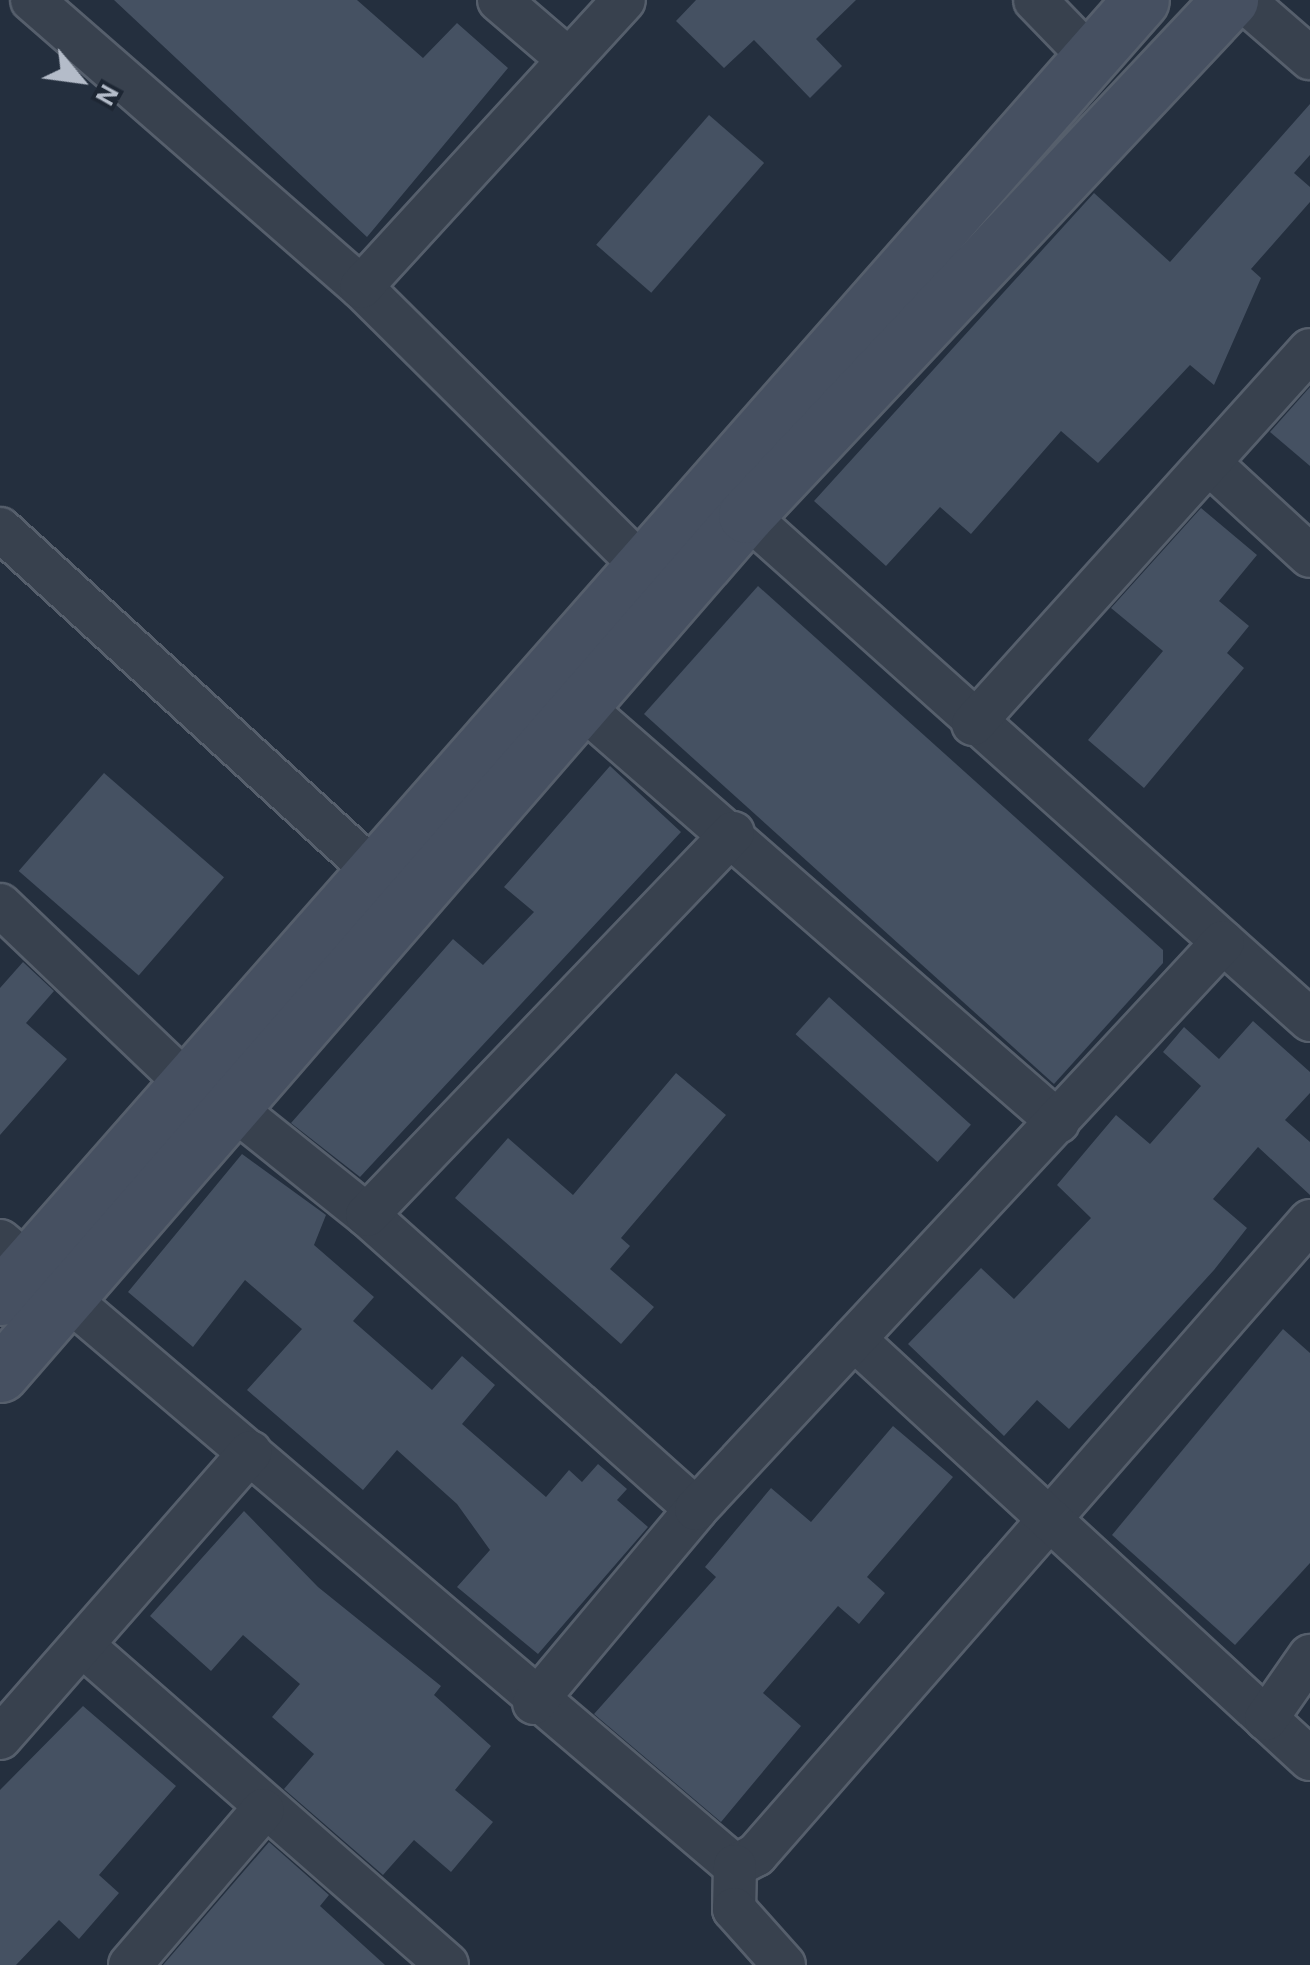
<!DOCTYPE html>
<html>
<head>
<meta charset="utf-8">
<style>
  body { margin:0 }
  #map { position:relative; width:1310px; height:1965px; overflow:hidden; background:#242f3e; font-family:"Alegreya Sans",sans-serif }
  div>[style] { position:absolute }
  .building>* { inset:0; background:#455162; transform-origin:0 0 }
  .roads { filter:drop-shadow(2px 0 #565f6c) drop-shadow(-2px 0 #565f6c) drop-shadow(0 2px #565f6c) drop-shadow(0 -2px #565f6c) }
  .street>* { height:42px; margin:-21px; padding:0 21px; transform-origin:21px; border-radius:21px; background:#38414e }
  .secondary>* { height:55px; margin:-27.5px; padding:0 27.5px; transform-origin:27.5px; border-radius:27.5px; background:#465061 }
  span { translate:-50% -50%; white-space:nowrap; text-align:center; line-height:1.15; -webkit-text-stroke:10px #1d2633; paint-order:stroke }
  .north { position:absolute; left:30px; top:30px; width:100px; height:100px; -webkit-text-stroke:8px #1d2633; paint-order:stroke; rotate:119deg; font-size:28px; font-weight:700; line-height:40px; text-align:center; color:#b4bcc9 }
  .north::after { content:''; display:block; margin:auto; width:35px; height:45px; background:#b4bcc9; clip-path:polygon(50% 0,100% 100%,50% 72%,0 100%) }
</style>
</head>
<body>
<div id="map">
  <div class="building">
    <i style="clip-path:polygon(114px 0,357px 0,423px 58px,457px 23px,508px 68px,367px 237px)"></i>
    <i style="clip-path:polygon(696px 0,856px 0,816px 39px,842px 66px,810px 98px,754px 40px,724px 68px,676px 21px)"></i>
    <i style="clip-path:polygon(1310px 104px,1310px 155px,1294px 173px,1310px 187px,1310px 202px,1251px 269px,1261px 278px,1214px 385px,1190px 365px,1098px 463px,1061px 431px,971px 534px,940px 507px,886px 566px,814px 501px,1094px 193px,1170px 262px)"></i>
    <i style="left:709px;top:115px;width:73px;height:172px;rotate:41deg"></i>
    <i style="clip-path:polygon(1310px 387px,1310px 466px,1270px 432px)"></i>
    <i style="clip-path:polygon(1201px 508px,1257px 555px,1219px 601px,1249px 626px,1227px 653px,1244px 668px,1144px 788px,1088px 740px,1163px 651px,1111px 608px)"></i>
    <i style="clip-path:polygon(758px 586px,1163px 950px,1163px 963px,1054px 1084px,644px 714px)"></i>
    <i style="clip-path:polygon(610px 766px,681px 832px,360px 1177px,291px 1123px,453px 939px,483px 965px,534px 912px,504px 887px)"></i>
    <i style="left:104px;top:773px;width:159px;height:130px;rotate:41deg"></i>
    <i style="clip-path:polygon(23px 962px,54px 991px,26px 1023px,67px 1059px,0 1135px,0 988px)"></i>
    <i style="left:829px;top:997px;width:191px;height:50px;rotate:42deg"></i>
    <i style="clip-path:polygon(1253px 1021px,1310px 1072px,1310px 1093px,1285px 1120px,1310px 1142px,1310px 1195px,1258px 1147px,1213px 1199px,1247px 1228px,1214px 1270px,1069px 1429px,1037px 1400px,1004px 1436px,908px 1344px,981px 1268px,1014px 1299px,1091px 1218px,1057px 1185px,1116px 1115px,1150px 1144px,1201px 1086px,1163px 1052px,1184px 1027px,1219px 1059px)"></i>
    <i style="clip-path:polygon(676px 1073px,726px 1115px,621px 1238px,630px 1246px,610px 1269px,654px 1307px,621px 1344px,455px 1198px,508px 1138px,573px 1195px)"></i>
    <i style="clip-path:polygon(242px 1154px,326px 1215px,314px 1245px,374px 1297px,353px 1321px,432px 1390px,462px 1356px,495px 1385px,462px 1424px,546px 1497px,569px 1470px,582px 1482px,598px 1464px,627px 1489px,617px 1500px,648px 1527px,538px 1654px,457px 1587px,490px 1550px,457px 1504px,397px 1450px,363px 1490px,247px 1390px,302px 1329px,245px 1280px,193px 1347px,128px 1292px)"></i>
    <i style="clip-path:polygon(1283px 1329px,1310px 1353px,1310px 1563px,1235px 1645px,1112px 1535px)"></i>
    <i style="clip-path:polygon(893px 1426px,953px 1477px,867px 1577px,885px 1593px,859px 1624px,838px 1606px,763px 1693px,801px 1726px,721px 1822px,594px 1714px,716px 1577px,705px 1567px,771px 1488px,811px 1522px)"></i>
    <i style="clip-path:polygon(244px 1511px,318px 1587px,441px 1686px,434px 1695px,491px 1746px,455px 1790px,493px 1822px,451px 1872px,414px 1840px,383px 1875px,284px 1789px,314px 1754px,272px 1717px,300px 1684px,243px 1635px,211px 1671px,150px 1616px)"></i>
    <i style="clip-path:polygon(83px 1706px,176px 1786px,99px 1875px,119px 1893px,79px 1939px,59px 1920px,16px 1965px,0 1965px,0 1790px)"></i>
    <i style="clip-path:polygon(269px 1842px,329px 1895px,320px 1906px,385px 1965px,163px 1965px)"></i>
  </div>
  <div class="roads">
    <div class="street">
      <i style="left:32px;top:0;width:437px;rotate:41.1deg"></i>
      <i style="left:361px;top:287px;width:393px;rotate:44.8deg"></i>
      <i style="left:499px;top:0;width:92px;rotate:40.6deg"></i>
      <i style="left:1035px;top:0;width:79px;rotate:46deg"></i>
      <i style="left:1243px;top:0;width:89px;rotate:40.9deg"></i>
      <i style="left:361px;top:287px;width:389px;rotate:-47.5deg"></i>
      <i style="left:1209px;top:463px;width:137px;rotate:42.6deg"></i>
      <i style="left:746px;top:515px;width:757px;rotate:41.84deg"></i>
      <i style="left:0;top:529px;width:504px;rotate:42.43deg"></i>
      <i style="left:581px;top:706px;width:633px;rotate:41.09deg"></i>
      <i style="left:973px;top:724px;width:503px;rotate:-47.98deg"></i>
      <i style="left:0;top:905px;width:257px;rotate:43.7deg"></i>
      <i style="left:232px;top:1107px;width:173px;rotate:38.7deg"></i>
      <i style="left:367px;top:1215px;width:441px;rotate:41.8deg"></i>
      <i style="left:367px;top:1215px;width:529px;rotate:-46.23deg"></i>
      <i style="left:0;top:1241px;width:965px;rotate:40.38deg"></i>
      <i style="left:735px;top:1866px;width:24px;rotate:-28deg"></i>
      <i style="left:756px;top:1855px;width:842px;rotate:-48.85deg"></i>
      <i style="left:854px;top:1339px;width:620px;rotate:42.65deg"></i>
      <i style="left:82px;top:1645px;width:485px;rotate:41.2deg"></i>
      <i style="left:534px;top:1703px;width:253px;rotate:-50.1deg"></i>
      <i style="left:696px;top:1509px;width:774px;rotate:-47.09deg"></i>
      <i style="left:1266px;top:1719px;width:77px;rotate:-55.1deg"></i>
      <i style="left:0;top:1738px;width:380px;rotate:-48.8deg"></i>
      <i style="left:735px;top:1866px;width:43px;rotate:91.3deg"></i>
      <i style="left:734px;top:1909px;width:75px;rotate:48.2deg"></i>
      <i style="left:130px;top:1965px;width:204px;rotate:-49.4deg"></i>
    </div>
    <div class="secondary">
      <i style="left:0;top:1297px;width:1727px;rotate:-48.66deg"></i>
      <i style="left:0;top:1374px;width:1138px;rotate:-49.03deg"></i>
      <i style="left:746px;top:515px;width:707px;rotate:-46.78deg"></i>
    </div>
  </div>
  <div class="north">N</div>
</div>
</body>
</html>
